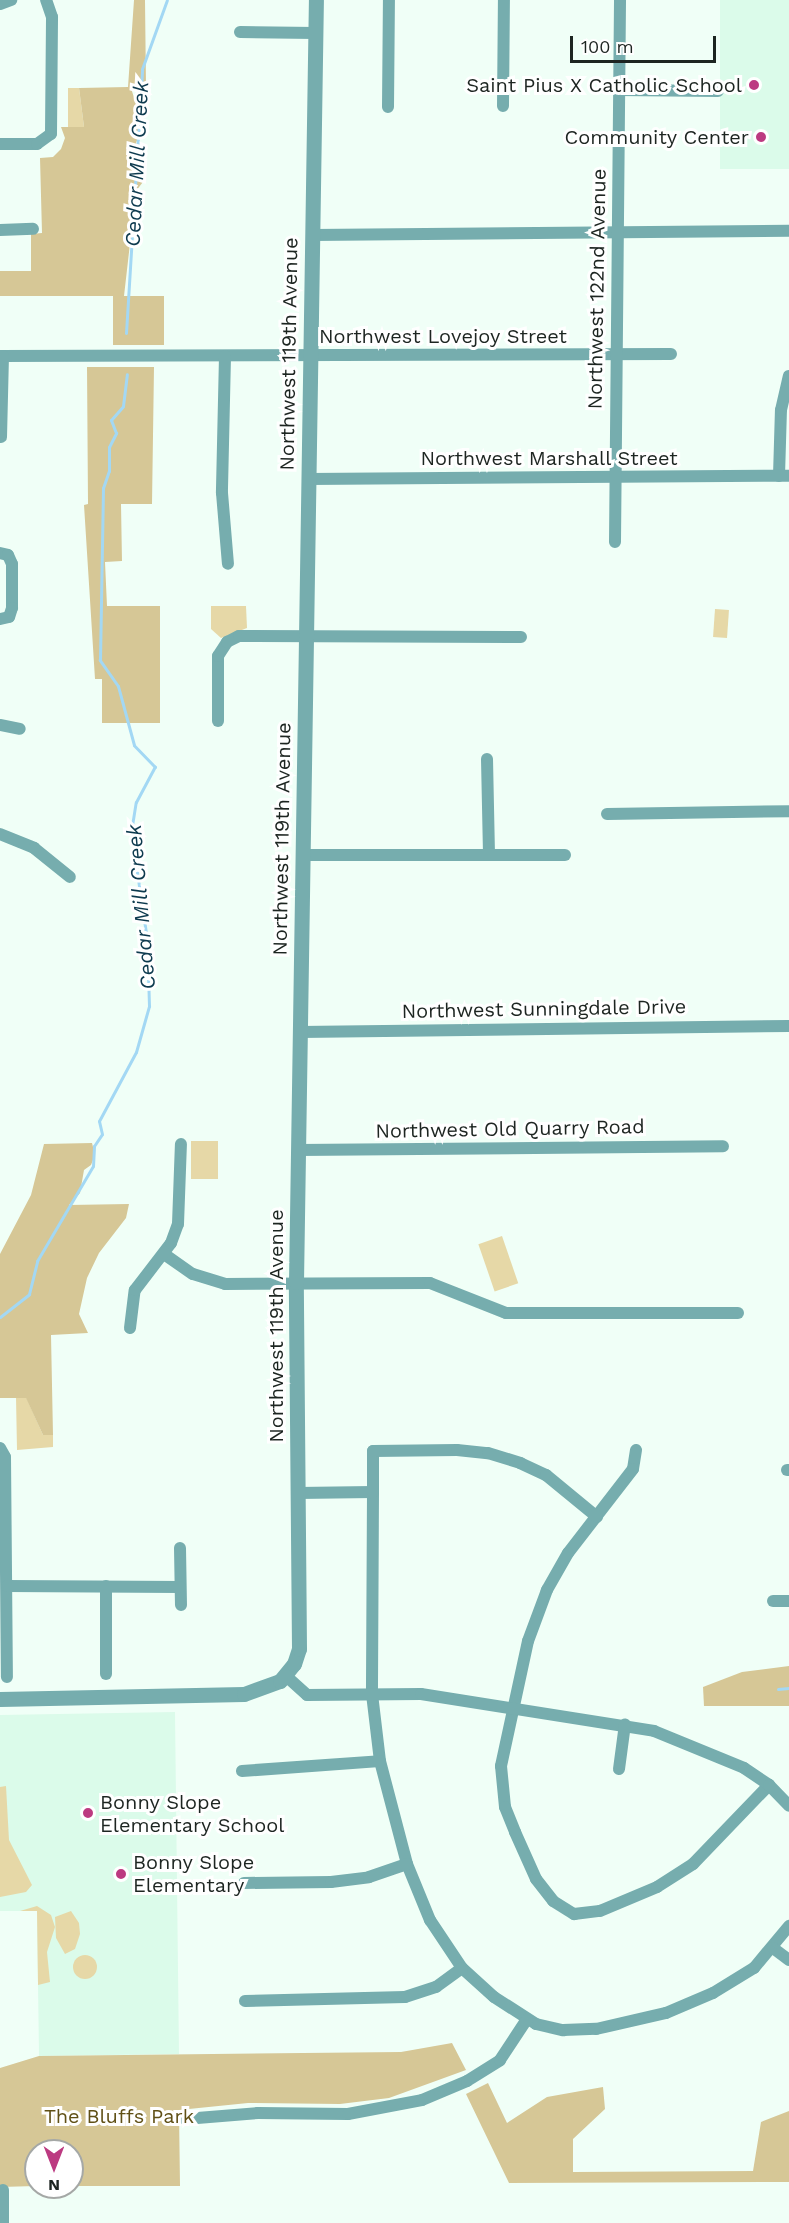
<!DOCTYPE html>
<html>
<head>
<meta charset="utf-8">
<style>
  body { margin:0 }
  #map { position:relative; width:789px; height:2223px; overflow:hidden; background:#f0fff7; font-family:"Work Sans",sans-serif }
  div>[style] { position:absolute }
  .built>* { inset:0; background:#dbfbea; transform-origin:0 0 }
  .green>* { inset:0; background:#e6d8a7; transform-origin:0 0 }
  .round { border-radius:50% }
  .forest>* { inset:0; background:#d6c796 }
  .stream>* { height:3px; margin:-1.5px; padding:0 1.5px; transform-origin:1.5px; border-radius:1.5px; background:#a3d8f4 }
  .minor>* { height:12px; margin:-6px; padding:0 6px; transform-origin:6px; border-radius:6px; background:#76adae }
  .tertiary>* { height:15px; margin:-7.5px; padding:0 7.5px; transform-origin:7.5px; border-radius:7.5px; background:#76adae }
  .dots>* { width:16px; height:16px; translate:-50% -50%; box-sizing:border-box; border:3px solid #fff; border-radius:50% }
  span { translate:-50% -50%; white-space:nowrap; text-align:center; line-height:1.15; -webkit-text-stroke:6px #fff; paint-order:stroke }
  .poi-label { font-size:20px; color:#1d2521 }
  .right { translate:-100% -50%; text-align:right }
  .left { translate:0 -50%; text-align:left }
  .street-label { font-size:20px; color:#1d2521 }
  .park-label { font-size:20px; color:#605016 }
  .water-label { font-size:21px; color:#0d3a4e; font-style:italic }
  .north { position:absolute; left:24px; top:2139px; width:60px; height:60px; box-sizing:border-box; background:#fff; border:2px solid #a5a8a6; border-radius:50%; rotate:180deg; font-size:16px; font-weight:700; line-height:24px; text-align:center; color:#1d2521 }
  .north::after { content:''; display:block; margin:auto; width:21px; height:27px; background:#bc3a81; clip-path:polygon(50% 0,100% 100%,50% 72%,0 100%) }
  .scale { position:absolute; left:570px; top:36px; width:146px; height:27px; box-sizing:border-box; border:3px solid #1d2521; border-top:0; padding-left:8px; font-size:18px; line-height:21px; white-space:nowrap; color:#1d2521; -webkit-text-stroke:4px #fff; paint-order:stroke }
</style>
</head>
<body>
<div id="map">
  <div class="built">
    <i style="left:720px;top:0;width:69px;height:169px"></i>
    <i style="clip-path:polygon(175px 1712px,179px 2054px,39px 2056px,37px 1911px,0 1911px,0 1715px)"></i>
  </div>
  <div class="green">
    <i style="clip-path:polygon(68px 88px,79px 88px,84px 127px,68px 127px)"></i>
    <i style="clip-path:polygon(211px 606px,246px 606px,247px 628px,221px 638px,211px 629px)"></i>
    <i style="left:715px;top:609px;width:14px;height:28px;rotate:4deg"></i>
    <i style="left:191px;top:1141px;width:27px;height:38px"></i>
    <i style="left:502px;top:1236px;width:50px;height:25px;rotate:71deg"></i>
    <i style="clip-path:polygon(16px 1397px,26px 1397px,43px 1435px,53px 1435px,53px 1447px,17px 1450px)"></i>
    <i style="clip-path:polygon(6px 1786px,9px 1840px,32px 1885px,26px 1892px,0 1897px,0 1787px)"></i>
    <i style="clip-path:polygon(37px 1906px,51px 1915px,55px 1927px,47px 1952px,50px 1982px,38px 1985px,37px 1911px,20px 1911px)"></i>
    <i style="clip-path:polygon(71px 1911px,79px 1923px,80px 1934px,75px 1949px,65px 1954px,56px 1938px,55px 1917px)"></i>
    <i class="round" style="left:73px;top:1955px;width:24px;height:24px"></i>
  </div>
  <div class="forest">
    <i style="clip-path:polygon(134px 0,145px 0,146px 87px,131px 88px,139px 114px,140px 133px,136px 143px,142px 151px,140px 160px,146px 178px,136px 191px,124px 296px,164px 296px,164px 345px,113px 345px,113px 296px,0 296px,0 271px,31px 271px,31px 234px,42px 233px,40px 158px,53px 157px,61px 149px,65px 138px,61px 127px,84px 127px,79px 88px,128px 87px)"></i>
    <i style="clip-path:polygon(87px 367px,154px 367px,152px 504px,121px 504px,122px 561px,105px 562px,107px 606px,160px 606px,160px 723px,102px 723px,102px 679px,95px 679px,84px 505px,88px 504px)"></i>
    <i style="clip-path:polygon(92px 1143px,95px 1155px,91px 1165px,84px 1170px,80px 1193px,69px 1205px,129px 1204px,126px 1218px,99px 1253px,87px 1278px,79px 1314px,88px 1333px,51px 1335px,53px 1435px,43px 1435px,26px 1398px,0 1398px,0 1254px,31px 1195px,44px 1144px)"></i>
    <i style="clip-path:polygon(789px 1666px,789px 1706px,704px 1706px,703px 1687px,742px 1672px)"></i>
    <i style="clip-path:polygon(452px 2043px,466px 2070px,389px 2098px,340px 2104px,248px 2103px,179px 2110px,180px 2186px,72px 2186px,72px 2151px,36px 2151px,36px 2186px,0 2187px,0 2068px,39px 2056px,401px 2052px)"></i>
    <i style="clip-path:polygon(488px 2083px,507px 2123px,547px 2097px,603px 2087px,605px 2109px,573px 2139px,573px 2172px,753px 2171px,761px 2122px,789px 2111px,789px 2182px,509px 2183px,466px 2094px)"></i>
  </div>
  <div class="stream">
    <i style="left:126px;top:333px;width:264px;rotate:-86.5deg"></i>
    <i style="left:142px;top:69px;width:73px;rotate:-70.1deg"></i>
    <i style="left:0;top:1317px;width:37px;rotate:-38deg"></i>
    <i style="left:29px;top:1294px;width:34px;rotate:-76deg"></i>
    <i style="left:37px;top:1261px;width:110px;rotate:-59.5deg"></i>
    <i style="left:93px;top:1166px;width:20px;rotate:-87deg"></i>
    <i style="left:94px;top:1146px;width:14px;rotate:-56deg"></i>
    <i style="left:102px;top:1134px;width:13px;rotate:-103deg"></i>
    <i style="left:99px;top:1121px;width:78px;rotate:-61.8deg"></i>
    <i style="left:136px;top:1052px;width:48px;rotate:-74.2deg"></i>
    <i style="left:149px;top:1006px;width:66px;rotate:-91.7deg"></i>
    <i style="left:147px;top:940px;width:109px;rotate:-98.4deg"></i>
    <i style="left:131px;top:832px;width:30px;rotate:-81deg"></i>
    <i style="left:136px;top:802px;width:40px;rotate:-62deg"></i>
    <i style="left:155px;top:767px;width:30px;rotate:-134deg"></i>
    <i style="left:134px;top:745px;width:61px;rotate:-105.2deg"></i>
    <i style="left:118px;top:686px;width:32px;rotate:-125deg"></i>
    <i style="left:100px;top:660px;width:172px;rotate:-89deg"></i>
    <i style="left:103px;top:488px;width:18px;rotate:-71deg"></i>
    <i style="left:109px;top:471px;width:24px;rotate:-90deg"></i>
    <i style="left:109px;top:447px;width:16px;rotate:-63deg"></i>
    <i style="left:116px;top:433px;width:14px;rotate:-111deg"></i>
    <i style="left:111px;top:420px;width:18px;rotate:-49deg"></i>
    <i style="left:123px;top:406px;width:32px;rotate:-83deg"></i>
    <i style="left:778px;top:1689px;width:11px;rotate:-5deg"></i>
  </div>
  <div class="minor">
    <i style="left:0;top:4px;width:12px;rotate:-20deg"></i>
    <i style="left:240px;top:32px;width:75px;rotate:0.8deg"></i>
    <i style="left:619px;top:90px;width:99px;rotate:0.6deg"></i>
    <i style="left:503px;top:106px;width:106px;rotate:-89.5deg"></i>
    <i style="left:388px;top:107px;width:107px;rotate:-89.5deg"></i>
    <i style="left:0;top:144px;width:37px"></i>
    <i style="left:37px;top:144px;width:17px;rotate:-36deg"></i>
    <i style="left:51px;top:134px;width:117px;rotate:-89.5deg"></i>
    <i style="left:52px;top:17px;width:18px;rotate:-109deg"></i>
    <i style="left:0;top:230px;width:33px;rotate:-2deg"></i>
    <i style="left:312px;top:235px;width:477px;rotate:-0.5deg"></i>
    <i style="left:0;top:356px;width:671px;rotate:-0.17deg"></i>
    <i style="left:225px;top:356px;width:137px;rotate:91.3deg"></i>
    <i style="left:222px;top:493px;width:71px;rotate:85.2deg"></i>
    <i style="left:1px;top:437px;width:81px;rotate:-88.6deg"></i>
    <i style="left:779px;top:476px;width:66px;rotate:-88.3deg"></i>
    <i style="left:781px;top:410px;width:35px;rotate:-77deg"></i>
    <i style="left:308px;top:479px;width:481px;rotate:-0.4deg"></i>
    <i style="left:615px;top:542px;width:542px;rotate:-89.47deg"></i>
    <i style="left:0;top:553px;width:8px;rotate:14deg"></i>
    <i style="left:8px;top:555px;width:10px;rotate:66deg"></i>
    <i style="left:12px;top:564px;width:44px;rotate:90deg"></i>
    <i style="left:12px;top:608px;width:9px;rotate:108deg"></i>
    <i style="left:9px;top:617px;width:9px;rotate:167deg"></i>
    <i style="left:218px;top:721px;width:65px;rotate:-90deg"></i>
    <i style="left:218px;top:656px;width:17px;rotate:-57deg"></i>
    <i style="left:227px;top:642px;width:13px;rotate:-27deg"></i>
    <i style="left:239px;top:636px;width:282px;rotate:0.2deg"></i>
    <i style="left:0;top:725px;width:20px;rotate:11deg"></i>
    <i style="left:487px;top:759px;width:96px;rotate:88.8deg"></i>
    <i style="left:607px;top:814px;width:182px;rotate:-0.9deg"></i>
    <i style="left:0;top:834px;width:37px;rotate:22deg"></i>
    <i style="left:34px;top:848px;width:46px;rotate:38.9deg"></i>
    <i style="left:303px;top:855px;width:262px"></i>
    <i style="left:300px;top:1032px;width:489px;rotate:-0.7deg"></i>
    <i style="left:298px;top:1150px;width:425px;rotate:-0.5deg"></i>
    <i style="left:164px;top:1254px;width:35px;rotate:35deg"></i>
    <i style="left:193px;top:1274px;width:34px;rotate:17deg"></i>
    <i style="left:225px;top:1284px;width:205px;rotate:-0.3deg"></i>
    <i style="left:430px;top:1283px;width:82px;rotate:21.5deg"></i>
    <i style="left:506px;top:1313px;width:232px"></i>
    <i style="left:130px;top:1328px;width:38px;rotate:-83deg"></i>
    <i style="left:135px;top:1290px;width:59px;rotate:-52.5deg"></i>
    <i style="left:171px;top:1243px;width:20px;rotate:-70deg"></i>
    <i style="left:178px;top:1224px;width:80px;rotate:-87.9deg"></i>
    <i style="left:0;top:1448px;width:10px;rotate:61deg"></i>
    <i style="left:5px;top:1457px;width:220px;rotate:89.5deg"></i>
    <i style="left:636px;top:1450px;width:19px;rotate:99deg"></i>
    <i style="left:633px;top:1469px;width:106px;rotate:127.7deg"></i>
    <i style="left:568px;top:1553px;width:43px;rotate:119.6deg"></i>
    <i style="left:547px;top:1590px;width:54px;rotate:110.4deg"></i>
    <i style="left:528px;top:1641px;width:128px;rotate:102.2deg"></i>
    <i style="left:501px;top:1766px;width:41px;rotate:84.4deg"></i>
    <i style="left:505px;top:1807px;width:27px;rotate:68deg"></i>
    <i style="left:515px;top:1832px;width:51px;rotate:65.9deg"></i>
    <i style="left:536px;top:1879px;width:28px;rotate:52deg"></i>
    <i style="left:553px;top:1901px;width:25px;rotate:32deg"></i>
    <i style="left:574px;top:1914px;width:26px;rotate:-7deg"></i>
    <i style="left:600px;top:1911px;width:62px;rotate:-22.8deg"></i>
    <i style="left:657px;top:1887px;width:43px;rotate:-32.6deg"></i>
    <i style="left:693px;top:1864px;width:110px;rotate:-46.1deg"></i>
    <i style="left:787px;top:1470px;width:2px"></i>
    <i style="left:373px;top:1492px;width:202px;rotate:90.3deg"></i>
    <i style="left:372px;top:1694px;width:67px;rotate:83.2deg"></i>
    <i style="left:380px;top:1761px;width:106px;rotate:75.3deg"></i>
    <i style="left:407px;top:1864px;width:61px;rotate:67.7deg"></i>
    <i style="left:430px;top:1920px;width:58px;rotate:56.3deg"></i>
    <i style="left:462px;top:1968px;width:43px;rotate:42.2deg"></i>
    <i style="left:494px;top:1997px;width:50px;rotate:32.7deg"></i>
    <i style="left:536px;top:2024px;width:28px;rotate:13deg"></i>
    <i style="left:563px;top:2030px;width:33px;rotate:-2deg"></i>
    <i style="left:596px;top:2029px;width:72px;rotate:-12.9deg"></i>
    <i style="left:666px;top:2013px;width:51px;rotate:-23.1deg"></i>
    <i style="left:713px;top:1993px;width:48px;rotate:-31.4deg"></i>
    <i style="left:754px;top:1968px;width:55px;rotate:-50.2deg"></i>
    <i style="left:298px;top:1493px;width:75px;rotate:-0.8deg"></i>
    <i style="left:373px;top:1492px;width:41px;rotate:-90deg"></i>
    <i style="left:373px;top:1451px;width:84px;rotate:-0.7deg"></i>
    <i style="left:457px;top:1450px;width:31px;rotate:6deg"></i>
    <i style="left:488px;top:1453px;width:34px;rotate:17deg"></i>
    <i style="left:520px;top:1463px;width:29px;rotate:25deg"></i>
    <i style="left:546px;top:1475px;width:66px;rotate:39.5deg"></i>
    <i style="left:180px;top:1548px;width:57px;rotate:89deg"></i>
    <i style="left:7px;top:1586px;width:173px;rotate:0.3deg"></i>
    <i style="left:106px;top:1586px;width:88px;rotate:90deg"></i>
    <i style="left:773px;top:1601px;width:16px"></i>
    <i style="left:286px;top:1676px;width:28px;rotate:42deg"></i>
    <i style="left:307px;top:1695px;width:114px;rotate:-0.5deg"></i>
    <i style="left:421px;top:1694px;width:236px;rotate:9deg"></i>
    <i style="left:654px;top:1731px;width:97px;rotate:22.3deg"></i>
    <i style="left:744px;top:1768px;width:30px;rotate:34deg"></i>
    <i style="left:769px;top:1785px;width:29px;rotate:46deg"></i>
    <i style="left:619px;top:1769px;width:45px;rotate:-82.4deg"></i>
    <i style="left:242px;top:1771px;width:138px;rotate:-4.1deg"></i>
    <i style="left:244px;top:1883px;width:87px;rotate:-0.7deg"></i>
    <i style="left:331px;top:1882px;width:38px;rotate:-7deg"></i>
    <i style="left:369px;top:1877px;width:40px;rotate:-18.9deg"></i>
    <i style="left:773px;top:1948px;width:20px;rotate:37deg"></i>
    <i style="left:245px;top:2001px;width:160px;rotate:-1.4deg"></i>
    <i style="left:405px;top:1997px;width:33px;rotate:-18deg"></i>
    <i style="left:436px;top:1987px;width:32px;rotate:-36deg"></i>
    <i style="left:185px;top:2119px;width:73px;rotate:-4.7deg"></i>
    <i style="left:258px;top:2113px;width:90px;rotate:0.6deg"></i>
    <i style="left:348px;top:2114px;width:75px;rotate:-10.7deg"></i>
    <i style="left:422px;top:2100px;width:49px;rotate:-22.9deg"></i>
    <i style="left:467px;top:2081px;width:39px;rotate:-32deg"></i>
    <i style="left:500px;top:2060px;width:49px;rotate:-56.6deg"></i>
    <i style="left:3px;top:2190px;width:33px;rotate:90deg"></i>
  </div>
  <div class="tertiary">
    <i style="left:0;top:1699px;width:244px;rotate:-1.2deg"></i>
    <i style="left:244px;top:1694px;width:38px;rotate:-20deg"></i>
    <i style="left:280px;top:1681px;width:22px;rotate:-51deg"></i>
    <i style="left:294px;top:1664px;width:16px;rotate:-72deg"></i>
    <i style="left:299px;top:1649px;width:367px;rotate:-90.5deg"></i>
    <i style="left:296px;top:1282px;width:1282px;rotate:-89.11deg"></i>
  </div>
  <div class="dots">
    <i style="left:754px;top:85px;background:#bc3a81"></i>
    <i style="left:761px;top:137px;background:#bc3a81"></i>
    <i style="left:88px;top:1813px;background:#bc3a81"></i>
    <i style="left:121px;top:1874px;background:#bc3a81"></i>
  </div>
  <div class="poi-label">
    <span class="right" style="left:742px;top:85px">Saint Pius X Catholic School</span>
    <span class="right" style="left:749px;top:137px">Community Center</span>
    <span class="left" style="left:100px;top:1814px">Bonny Slope<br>Elementary School</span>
    <span class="left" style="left:133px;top:1874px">Bonny Slope<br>Elementary</span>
  </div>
  <div class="street-label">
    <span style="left:597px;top:289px;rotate:-89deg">Northwest 122nd Avenue</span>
    <span style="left:443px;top:336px">Northwest Lovejoy Street</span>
    <span style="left:289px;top:354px;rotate:-89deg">Northwest 119th Avenue</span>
    <span style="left:549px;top:458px">Northwest Marshall Street</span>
    <span style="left:282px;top:839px;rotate:-89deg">Northwest 119th Avenue</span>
    <span style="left:544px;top:1009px;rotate:-1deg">Northwest Sunningdale Drive</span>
    <span style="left:510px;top:1129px;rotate:-1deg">Northwest Old Quarry Road</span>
    <span style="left:276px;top:1326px;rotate:-90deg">Northwest 119th Avenue</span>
  </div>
  <div class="park-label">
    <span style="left:119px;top:2116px">The Bluffs Park</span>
  </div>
  <div class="water-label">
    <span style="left:137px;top:164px;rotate:-87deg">Cedar Mill Creek</span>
    <span style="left:141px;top:907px;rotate:-95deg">Cedar Mill Creek</span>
  </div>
  <div class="north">N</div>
  <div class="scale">100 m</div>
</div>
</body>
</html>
